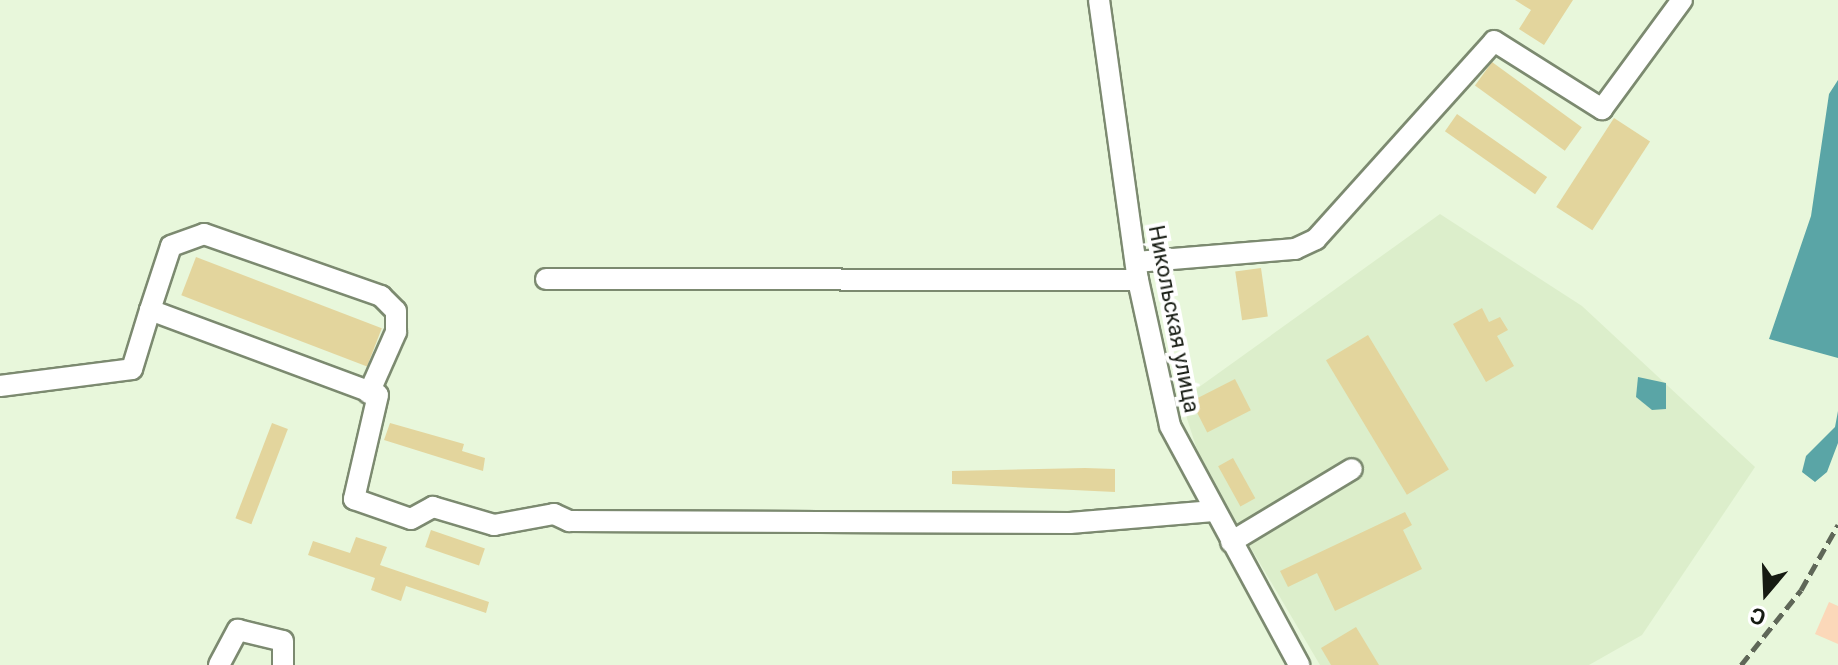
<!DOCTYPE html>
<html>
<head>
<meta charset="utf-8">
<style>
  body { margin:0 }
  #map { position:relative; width:1838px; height:665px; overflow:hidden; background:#e8f7db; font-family:Roboto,sans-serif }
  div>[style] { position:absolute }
  .built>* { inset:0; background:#dceecb }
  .green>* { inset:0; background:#fbd8b9 }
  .water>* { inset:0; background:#5aa5a6 }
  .building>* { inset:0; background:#e3d59d; transform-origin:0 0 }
  .roads { filter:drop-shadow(2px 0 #7c8a70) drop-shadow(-2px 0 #7c8a70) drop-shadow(0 2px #7c8a70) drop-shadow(0 -2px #7c8a70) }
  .minor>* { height:20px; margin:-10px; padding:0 10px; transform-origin:10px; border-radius:10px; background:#fff }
  .rail>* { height:5px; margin-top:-2.5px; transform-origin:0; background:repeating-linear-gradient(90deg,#5f6758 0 12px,transparent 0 18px) }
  span { translate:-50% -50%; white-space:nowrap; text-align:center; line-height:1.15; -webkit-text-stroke:8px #fff; paint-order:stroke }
  .street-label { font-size:22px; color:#161b12 }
  .north { position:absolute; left:1726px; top:553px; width:80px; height:80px; -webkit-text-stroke:6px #fff; paint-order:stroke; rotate:199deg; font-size:22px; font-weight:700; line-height:32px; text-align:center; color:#161b12 }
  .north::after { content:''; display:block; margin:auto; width:28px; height:36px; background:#161b12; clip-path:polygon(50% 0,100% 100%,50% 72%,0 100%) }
</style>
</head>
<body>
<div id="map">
  <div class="built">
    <i style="clip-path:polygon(1440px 214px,1582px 306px,1755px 467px,1642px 635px,1589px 665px,1320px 665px,1202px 465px,1181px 400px)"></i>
  </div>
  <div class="green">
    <i style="clip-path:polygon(1829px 602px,1838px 606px,1838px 644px,1815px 634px)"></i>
  </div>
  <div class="water">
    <i style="clip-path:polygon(1838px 80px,1838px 358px,1769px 339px,1811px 216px,1829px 94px)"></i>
    <i style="clip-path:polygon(1638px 377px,1666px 383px,1666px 409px,1652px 410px,1636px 397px)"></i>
    <i style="clip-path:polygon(1838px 411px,1838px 443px,1827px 472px,1815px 482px,1802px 472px,1806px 456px,1835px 427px)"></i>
  </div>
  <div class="building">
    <i style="clip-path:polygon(1515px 0,1573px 0,1544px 45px,1519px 29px,1531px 10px)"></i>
    <i style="left:1492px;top:62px;width:111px;height:29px;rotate:36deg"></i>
    <i style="left:1457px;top:114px;width:110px;height:21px;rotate:35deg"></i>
    <i style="left:1614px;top:118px;width:43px;height:106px;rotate:33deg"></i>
    <i style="left:196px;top:257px;width:199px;height:41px;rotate:21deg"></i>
    <i style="left:1261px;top:268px;width:49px;height:26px;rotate:82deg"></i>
    <i style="clip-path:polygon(1482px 308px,1489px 322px,1500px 317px,1508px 330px,1497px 336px,1514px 366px,1486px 382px,1453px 324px)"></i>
    <i style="left:1368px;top:335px;width:157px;height:49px;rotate:59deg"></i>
    <i style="left:1235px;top:379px;width:35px;height:49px;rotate:63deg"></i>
    <i style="left:272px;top:423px;width:17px;height:102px;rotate:21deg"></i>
    <i style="clip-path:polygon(390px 423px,464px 444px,462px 451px,485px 458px,483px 471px,384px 440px)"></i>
    <i style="left:1233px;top:458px;width:46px;height:17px;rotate:61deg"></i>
    <i style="clip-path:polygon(1085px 468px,1115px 469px,1115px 492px,952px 484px,952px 471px)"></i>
    <i style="clip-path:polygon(1405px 512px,1412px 525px,1403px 530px,1422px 569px,1335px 611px,1317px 573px,1288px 587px,1280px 571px)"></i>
    <i style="left:431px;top:530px;width:57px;height:18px;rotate:19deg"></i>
    <i style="clip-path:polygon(356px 537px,387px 547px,380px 565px,489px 602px,486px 613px,406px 586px,401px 601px,371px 590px,375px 578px,308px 555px,313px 541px,350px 553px)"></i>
    <i style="clip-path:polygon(1356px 627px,1379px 665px,1331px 665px,1321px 648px)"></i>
  </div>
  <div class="roads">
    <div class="minor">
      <i style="left:1099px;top:0;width:283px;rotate:82.1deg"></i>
      <i style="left:1138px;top:280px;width:149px;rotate:77.6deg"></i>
      <i style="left:1170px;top:426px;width:272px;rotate:61.6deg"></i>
      <i style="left:1136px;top:262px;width:160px;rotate:-4.7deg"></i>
      <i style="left:1295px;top:249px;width:23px;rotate:-25deg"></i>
      <i style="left:1316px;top:239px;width:266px;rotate:-48deg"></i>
      <i style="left:1494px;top:41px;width:128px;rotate:32.2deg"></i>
      <i style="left:1602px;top:109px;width:135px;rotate:-53.7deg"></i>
      <i style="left:546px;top:279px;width:592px;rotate:0.1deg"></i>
      <i style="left:150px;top:310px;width:67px;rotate:-71.8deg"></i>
      <i style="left:171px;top:246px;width:35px;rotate:-20deg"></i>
      <i style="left:204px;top:234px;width:188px;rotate:19.3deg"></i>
      <i style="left:381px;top:296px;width:21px;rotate:45deg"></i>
      <i style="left:396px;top:311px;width:21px;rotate:90deg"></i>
      <i style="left:396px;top:332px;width:67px;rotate:113.9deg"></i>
      <i style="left:0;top:386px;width:133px;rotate:-7.3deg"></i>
      <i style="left:132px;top:369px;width:62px;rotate:-73deg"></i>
      <i style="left:150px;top:310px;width:243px;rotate:20.4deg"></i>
      <i style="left:378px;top:395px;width:107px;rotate:103deg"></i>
      <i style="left:354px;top:499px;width:60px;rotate:19.3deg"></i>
      <i style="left:411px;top:519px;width:25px;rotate:-29deg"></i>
      <i style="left:433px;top:507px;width:64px;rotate:16.4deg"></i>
      <i style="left:494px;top:525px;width:61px;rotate:-10.4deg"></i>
      <i style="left:554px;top:514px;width:17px;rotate:25deg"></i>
      <i style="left:569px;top:521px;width:501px;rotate:0.23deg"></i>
      <i style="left:1070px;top:523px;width:144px;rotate:-4.8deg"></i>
      <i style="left:1231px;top:542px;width:141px;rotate:-31.1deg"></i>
      <i style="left:219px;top:665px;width:40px;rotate:-62deg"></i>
      <i style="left:238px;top:630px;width:46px;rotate:13.7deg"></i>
      <i style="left:283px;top:641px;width:24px;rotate:90deg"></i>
    </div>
  </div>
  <div class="rail">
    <i style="left:1741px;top:665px;width:96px;rotate:-51.3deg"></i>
    <i style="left:1801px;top:590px;width:75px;rotate:-60.4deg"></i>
  </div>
  <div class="street-label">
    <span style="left:1174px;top:319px;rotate:79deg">Никольская улица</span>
  </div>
  <div class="north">С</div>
</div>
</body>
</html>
